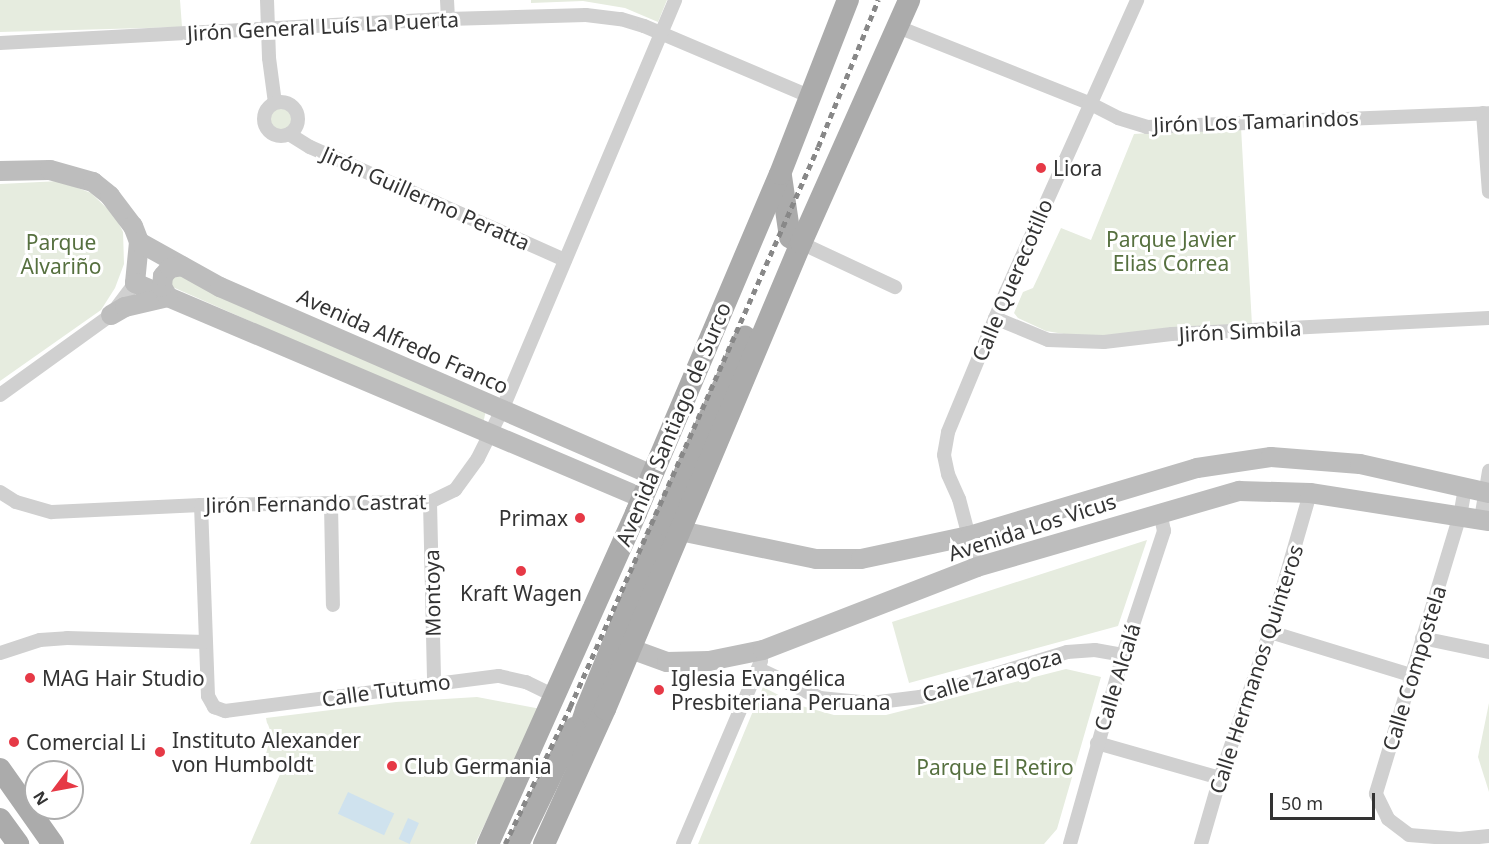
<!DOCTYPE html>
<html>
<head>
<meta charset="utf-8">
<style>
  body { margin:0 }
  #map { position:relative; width:1489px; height:844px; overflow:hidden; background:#fff; font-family:"Noto Sans",sans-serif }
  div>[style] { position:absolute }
  .green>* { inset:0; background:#e6ecdf }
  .round { border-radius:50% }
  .water>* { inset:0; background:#cfe2ee; transform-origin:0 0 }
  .street>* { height:14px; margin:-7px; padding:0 7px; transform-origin:7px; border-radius:7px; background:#d0d0d0 }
  .street>.ring { margin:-7px; padding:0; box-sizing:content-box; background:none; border:14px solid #d0d0d0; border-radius:50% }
  .secondary>* { height:20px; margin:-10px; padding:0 10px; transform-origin:10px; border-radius:10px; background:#bdbdbd }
  .primary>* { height:22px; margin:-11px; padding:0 11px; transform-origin:11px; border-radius:11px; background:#ababab }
  .rail>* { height:4.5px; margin-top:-2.25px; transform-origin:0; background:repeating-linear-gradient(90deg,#888 0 6px,transparent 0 10.5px) }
  .dots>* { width:16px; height:16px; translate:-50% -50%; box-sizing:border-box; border:3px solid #fff; border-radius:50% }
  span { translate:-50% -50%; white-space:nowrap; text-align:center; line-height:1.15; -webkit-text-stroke:6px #fff; paint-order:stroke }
  .street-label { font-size:21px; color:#333 }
  .poi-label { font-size:21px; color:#333 }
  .left { translate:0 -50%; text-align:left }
  .right { translate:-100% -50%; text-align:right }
  .park-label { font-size:21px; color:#56703f }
  .north { position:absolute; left:24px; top:760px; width:60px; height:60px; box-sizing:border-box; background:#fff; border:2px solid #adadad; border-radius:50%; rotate:238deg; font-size:16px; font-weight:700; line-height:24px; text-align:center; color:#333 }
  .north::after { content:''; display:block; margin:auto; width:21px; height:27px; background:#e63946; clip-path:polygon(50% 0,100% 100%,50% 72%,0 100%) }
  .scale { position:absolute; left:1270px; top:793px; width:105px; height:27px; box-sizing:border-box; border:3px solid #333; border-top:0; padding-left:8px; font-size:18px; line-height:21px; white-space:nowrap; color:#333; -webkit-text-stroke:4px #fff; paint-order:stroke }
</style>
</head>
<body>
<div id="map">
  <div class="green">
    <i style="clip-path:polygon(0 0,180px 0,182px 27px,0 32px)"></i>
    <i style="clip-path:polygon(531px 0,667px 0,658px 22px,625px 8px,583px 1px,531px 3px)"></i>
    <i class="round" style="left:270px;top:108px;width:22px;height:22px"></i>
    <i style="clip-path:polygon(1241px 127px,1252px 325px,1158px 329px,1113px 336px,1070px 335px,1046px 331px,1018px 318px,1014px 313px,1023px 292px,1033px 288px,1061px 228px,1091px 240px,1134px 134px)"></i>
    <i style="clip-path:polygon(60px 181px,91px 193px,115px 216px,123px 232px,124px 264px,115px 288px,101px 310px,0 381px,0 184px)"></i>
    <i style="clip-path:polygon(181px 271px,486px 410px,483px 424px,168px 285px,171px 274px)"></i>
    <i style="clip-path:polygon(1147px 540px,1118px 626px,909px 683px,892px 622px)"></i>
    <i style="clip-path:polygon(1066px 669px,1101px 677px,1057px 829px,1044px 844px,698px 844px,763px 687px,798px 705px,834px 715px,886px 715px)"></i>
    <i style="clip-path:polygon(477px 697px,541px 709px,475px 844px,250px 844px,281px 772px,264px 761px,270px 739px,266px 718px,396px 702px)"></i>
    <i style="clip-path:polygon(1489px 703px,1489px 792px,1478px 757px)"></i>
  </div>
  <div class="water">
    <i style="left:348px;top:792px;width:51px;height:24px;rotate:25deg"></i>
    <i style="left:408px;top:818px;width:12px;height:23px;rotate:24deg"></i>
  </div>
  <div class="street">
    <i style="left:267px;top:0;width:58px;rotate:88deg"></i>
    <i style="left:269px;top:58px;width:45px;rotate:82.4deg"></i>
    <i style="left:447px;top:0;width:19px;rotate:87deg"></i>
    <i style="left:898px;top:27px;width:206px;rotate:21.7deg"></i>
    <i style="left:1089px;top:103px;width:33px;rotate:27deg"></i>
    <i style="left:1118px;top:118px;width:30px;rotate:17deg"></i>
    <i style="left:1147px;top:127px;width:342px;rotate:-2.3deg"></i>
    <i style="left:0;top:43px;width:449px;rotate:-3.1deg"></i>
    <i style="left:448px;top:19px;width:138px;rotate:-1.7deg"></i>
    <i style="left:586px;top:15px;width:35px;rotate:7deg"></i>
    <i style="left:621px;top:19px;width:24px;rotate:17deg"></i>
    <i style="left:644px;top:26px;width:181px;rotate:23deg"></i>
    <i class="ring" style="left:264px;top:102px;width:20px;height:20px"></i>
    <i style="left:1483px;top:113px;width:79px;rotate:85.7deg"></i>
    <i style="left:289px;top:134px;width:25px;rotate:32deg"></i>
    <i style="left:310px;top:147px;width:279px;rotate:23.9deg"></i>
    <i style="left:801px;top:243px;width:104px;rotate:25.1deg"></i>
    <i style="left:995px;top:318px;width:57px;rotate:22.5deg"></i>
    <i style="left:1048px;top:340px;width:56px;rotate:2deg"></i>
    <i style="left:1104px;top:342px;width:68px;rotate:-6.7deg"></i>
    <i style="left:1172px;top:334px;width:317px;rotate:-2.9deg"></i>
    <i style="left:0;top:395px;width:137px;rotate:-35.8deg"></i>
    <i style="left:111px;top:315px;width:40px;rotate:-53deg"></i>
    <i style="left:1465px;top:488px;width:27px;rotate:100deg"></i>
    <i style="left:1460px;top:515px;width:291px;rotate:106.8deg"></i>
    <i style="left:1376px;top:794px;width:28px;rotate:64deg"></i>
    <i style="left:1388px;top:819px;width:26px;rotate:37deg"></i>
    <i style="left:1409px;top:835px;width:51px;rotate:4.5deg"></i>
    <i style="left:1460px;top:839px;width:29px;rotate:-6deg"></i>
    <i style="left:0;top:492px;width:19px;rotate:32deg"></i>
    <i style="left:16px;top:502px;width:37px;rotate:16deg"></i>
    <i style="left:52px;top:512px;width:149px;rotate:-2.7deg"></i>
    <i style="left:201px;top:505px;width:229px;rotate:-0.8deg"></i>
    <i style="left:430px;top:502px;width:28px;rotate:-26deg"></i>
    <i style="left:455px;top:490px;width:39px;rotate:-54deg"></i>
    <i style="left:478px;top:458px;width:54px;rotate:-63.4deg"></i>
    <i style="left:502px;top:410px;width:445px;rotate:-67.1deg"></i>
    <i style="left:430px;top:502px;width:182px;rotate:88.7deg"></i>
    <i style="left:201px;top:505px;width:191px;rotate:87.9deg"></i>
    <i style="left:208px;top:696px;width:13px;rotate:61deg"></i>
    <i style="left:214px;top:707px;width:12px;rotate:20deg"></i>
    <i style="left:225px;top:711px;width:276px;rotate:-7.3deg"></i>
    <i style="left:499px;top:676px;width:28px;rotate:13deg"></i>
    <i style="left:526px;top:682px;width:32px;rotate:26deg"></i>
    <i style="left:331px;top:505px;width:100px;rotate:88.9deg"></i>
    <i style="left:1481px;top:519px;width:49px;rotate:-80.5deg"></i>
    <i style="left:977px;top:567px;width:70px;rotate:-104.8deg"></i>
    <i style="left:959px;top:499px;width:27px;rotate:-114deg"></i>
    <i style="left:948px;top:474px;width:19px;rotate:-102deg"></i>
    <i style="left:944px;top:455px;width:23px;rotate:-80deg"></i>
    <i style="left:948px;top:432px;width:152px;rotate:-67.5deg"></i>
    <i style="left:1006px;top:292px;width:320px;rotate:-65.8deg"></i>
    <i style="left:1270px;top:632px;width:147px;rotate:17deg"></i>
    <i style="left:1422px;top:638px;width:68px;rotate:11.8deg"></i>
    <i style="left:0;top:653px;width:42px;rotate:-18deg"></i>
    <i style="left:40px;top:640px;width:27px;rotate:-4deg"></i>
    <i style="left:67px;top:638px;width:138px;rotate:1.7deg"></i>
    <i style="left:759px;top:669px;width:68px;rotate:25.4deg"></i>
    <i style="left:820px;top:698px;width:51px;rotate:5.6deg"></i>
    <i style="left:871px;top:703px;width:49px;rotate:-7deg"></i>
    <i style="left:920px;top:697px;width:154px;rotate:-17deg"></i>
    <i style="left:1067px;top:652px;width:28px;rotate:-4deg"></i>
    <i style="left:1095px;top:650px;width:28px;rotate:10deg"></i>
    <i style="left:1097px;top:743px;width:128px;rotate:15.9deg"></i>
    <i style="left:683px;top:844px;width:199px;rotate:-66.9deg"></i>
    <i style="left:1070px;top:844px;width:196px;rotate:-74.3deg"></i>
    <i style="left:1123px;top:655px;width:131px;rotate:-71.7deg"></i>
    <i style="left:1164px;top:531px;width:19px;rotate:-102deg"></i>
    <i style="left:1201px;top:844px;width:69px;rotate:-73.9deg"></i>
    <i style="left:1220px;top:778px;width:154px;rotate:-71.1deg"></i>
    <i style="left:1270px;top:632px;width:145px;rotate:-73.9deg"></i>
  </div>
  <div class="secondary">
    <i style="left:0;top:171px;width:50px;rotate:-1.1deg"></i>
    <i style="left:50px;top:170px;width:45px;rotate:15.6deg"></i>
    <i style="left:93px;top:182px;width:22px;rotate:39deg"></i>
    <i style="left:110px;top:196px;width:38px;rotate:53deg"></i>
    <i style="left:133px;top:226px;width:17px;rotate:69deg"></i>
    <i style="left:139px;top:242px;width:41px;rotate:95.6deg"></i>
    <i style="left:135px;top:283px;width:551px;rotate:22.98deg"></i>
    <i style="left:139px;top:242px;width:93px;rotate:29.1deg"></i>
    <i style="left:220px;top:287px;width:471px;rotate:23.5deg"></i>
    <i style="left:111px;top:315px;width:16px;rotate:-30deg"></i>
    <i style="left:125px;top:307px;width:44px;rotate:-13.1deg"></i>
    <i style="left:168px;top:297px;width:12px;rotate:-121deg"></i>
    <i style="left:162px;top:287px;width:11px;rotate:-85deg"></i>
    <i style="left:163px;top:276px;width:11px;rotate:-49deg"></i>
    <i style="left:170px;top:268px;width:12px;rotate:-9deg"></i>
    <i style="left:680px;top:531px;width:139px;rotate:11.6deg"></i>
    <i style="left:816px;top:559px;width:45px"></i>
    <i style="left:861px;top:559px;width:110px;rotate:-12deg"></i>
    <i style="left:969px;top:536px;width:238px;rotate:-16.6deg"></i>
    <i style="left:1197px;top:468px;width:75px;rotate:-8.5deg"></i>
    <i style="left:1271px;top:457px;width:89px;rotate:4.5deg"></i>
    <i style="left:1360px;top:464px;width:132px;rotate:12.7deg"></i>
    <i style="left:631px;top:649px;width:38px;rotate:20deg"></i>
    <i style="left:667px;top:662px;width:42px;rotate:-1.4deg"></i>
    <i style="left:709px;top:661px;width:55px;rotate:-11.5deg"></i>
    <i style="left:763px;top:650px;width:230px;rotate:-21.2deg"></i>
    <i style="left:977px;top:567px;width:273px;rotate:-16.2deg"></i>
    <i style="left:1239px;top:491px;width:71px;rotate:1.6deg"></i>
    <i style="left:1310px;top:493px;width:181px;rotate:8.9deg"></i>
  </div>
  <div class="primary">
    <i style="left:781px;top:176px;width:62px;rotate:81.6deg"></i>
    <i style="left:574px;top:747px;width:39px;rotate:-72deg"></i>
    <i style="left:586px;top:710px;width:201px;rotate:-67.8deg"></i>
    <i style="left:662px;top:524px;width:205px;rotate:-66.1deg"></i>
    <i style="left:0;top:769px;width:92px;rotate:54.8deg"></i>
    <i style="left:0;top:819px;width:31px;rotate:54deg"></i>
    <i style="left:488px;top:844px;width:363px;rotate:-65.9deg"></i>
    <i style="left:636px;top:513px;width:368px;rotate:-67deg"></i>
    <i style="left:780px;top:174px;width:187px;rotate:-68.7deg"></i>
    <i style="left:518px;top:844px;width:129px;rotate:-64.2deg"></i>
    <i style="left:544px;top:844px;width:148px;rotate:-65.7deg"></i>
    <i style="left:605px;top:709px;width:506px;rotate:-67.19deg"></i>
    <i style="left:801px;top:243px;width:266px;rotate:-66deg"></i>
  </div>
  <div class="rail">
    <i style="left:505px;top:844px;width:152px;rotate:-64.6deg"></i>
    <i style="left:570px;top:707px;width:612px;rotate:-66.11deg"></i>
    <i style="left:818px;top:147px;width:159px;rotate:-67.8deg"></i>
  </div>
  <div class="dots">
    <i style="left:1041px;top:168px;background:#e63946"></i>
    <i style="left:580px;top:518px;background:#e63946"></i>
    <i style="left:521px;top:571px;background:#e63946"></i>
    <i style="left:30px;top:678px;background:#e63946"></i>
    <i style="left:659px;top:690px;background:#e63946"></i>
    <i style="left:14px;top:742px;background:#e63946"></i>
    <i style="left:160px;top:752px;background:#e63946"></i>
    <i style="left:392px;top:766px;background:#e63946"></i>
  </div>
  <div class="street-label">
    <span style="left:323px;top:26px;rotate:-3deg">Jirón General Luís La Puerta</span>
    <span style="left:1256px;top:121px;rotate:-2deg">Jirón Los Tamarindos</span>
    <span style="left:426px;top:198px;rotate:24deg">Jirón Guillermo Peratta</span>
    <span style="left:1012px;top:280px;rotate:-67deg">Calle Querecotillo</span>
    <span style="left:1240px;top:331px;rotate:-3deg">Jirón Simbila</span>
    <span style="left:403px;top:341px;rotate:24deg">Avenida Alfredo Franco</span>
    <span style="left:673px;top:424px;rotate:-67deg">Avenida Santiago de Surco</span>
    <span style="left:316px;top:503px;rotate:-1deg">Jirón Fernando Castrat</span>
    <span style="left:1032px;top:527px;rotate:-18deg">Avenida Los Vicus</span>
    <span style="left:432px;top:593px;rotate:-91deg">Montoya</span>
    <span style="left:1414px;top:668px;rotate:-73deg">Calle Compostela</span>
    <span style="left:1256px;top:669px;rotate:-72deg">Calle Hermanos Quinteros</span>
    <span style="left:992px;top:675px;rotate:-16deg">Calle Zaragoza</span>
    <span style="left:1117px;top:677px;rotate:-73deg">Calle Alcalá</span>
    <span style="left:386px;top:690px;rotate:-8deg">Calle Tutumo</span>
  </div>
  <div class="poi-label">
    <span class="left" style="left:1053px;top:168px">Liora</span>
    <span class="right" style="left:568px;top:518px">Primax</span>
    <span style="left:521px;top:593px">Kraft Wagen</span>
    <span class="left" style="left:42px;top:678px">MAG Hair Studio</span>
    <span class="left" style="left:671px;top:690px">Iglesia Evangélica<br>Presbiteriana Peruana</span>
    <span class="left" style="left:172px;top:752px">Instituto Alexander<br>von Humboldt</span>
    <span class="left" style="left:26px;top:742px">Comercial Li</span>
    <span class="left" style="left:404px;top:766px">Club Germania</span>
  </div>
  <div class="park-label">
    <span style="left:1171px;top:251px">Parque Javier<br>Elias Correa</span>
    <span style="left:61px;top:254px">Parque<br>Alvariño</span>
    <span style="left:995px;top:767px">Parque El Retiro</span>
  </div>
  <div class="north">N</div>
  <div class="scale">50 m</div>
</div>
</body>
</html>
